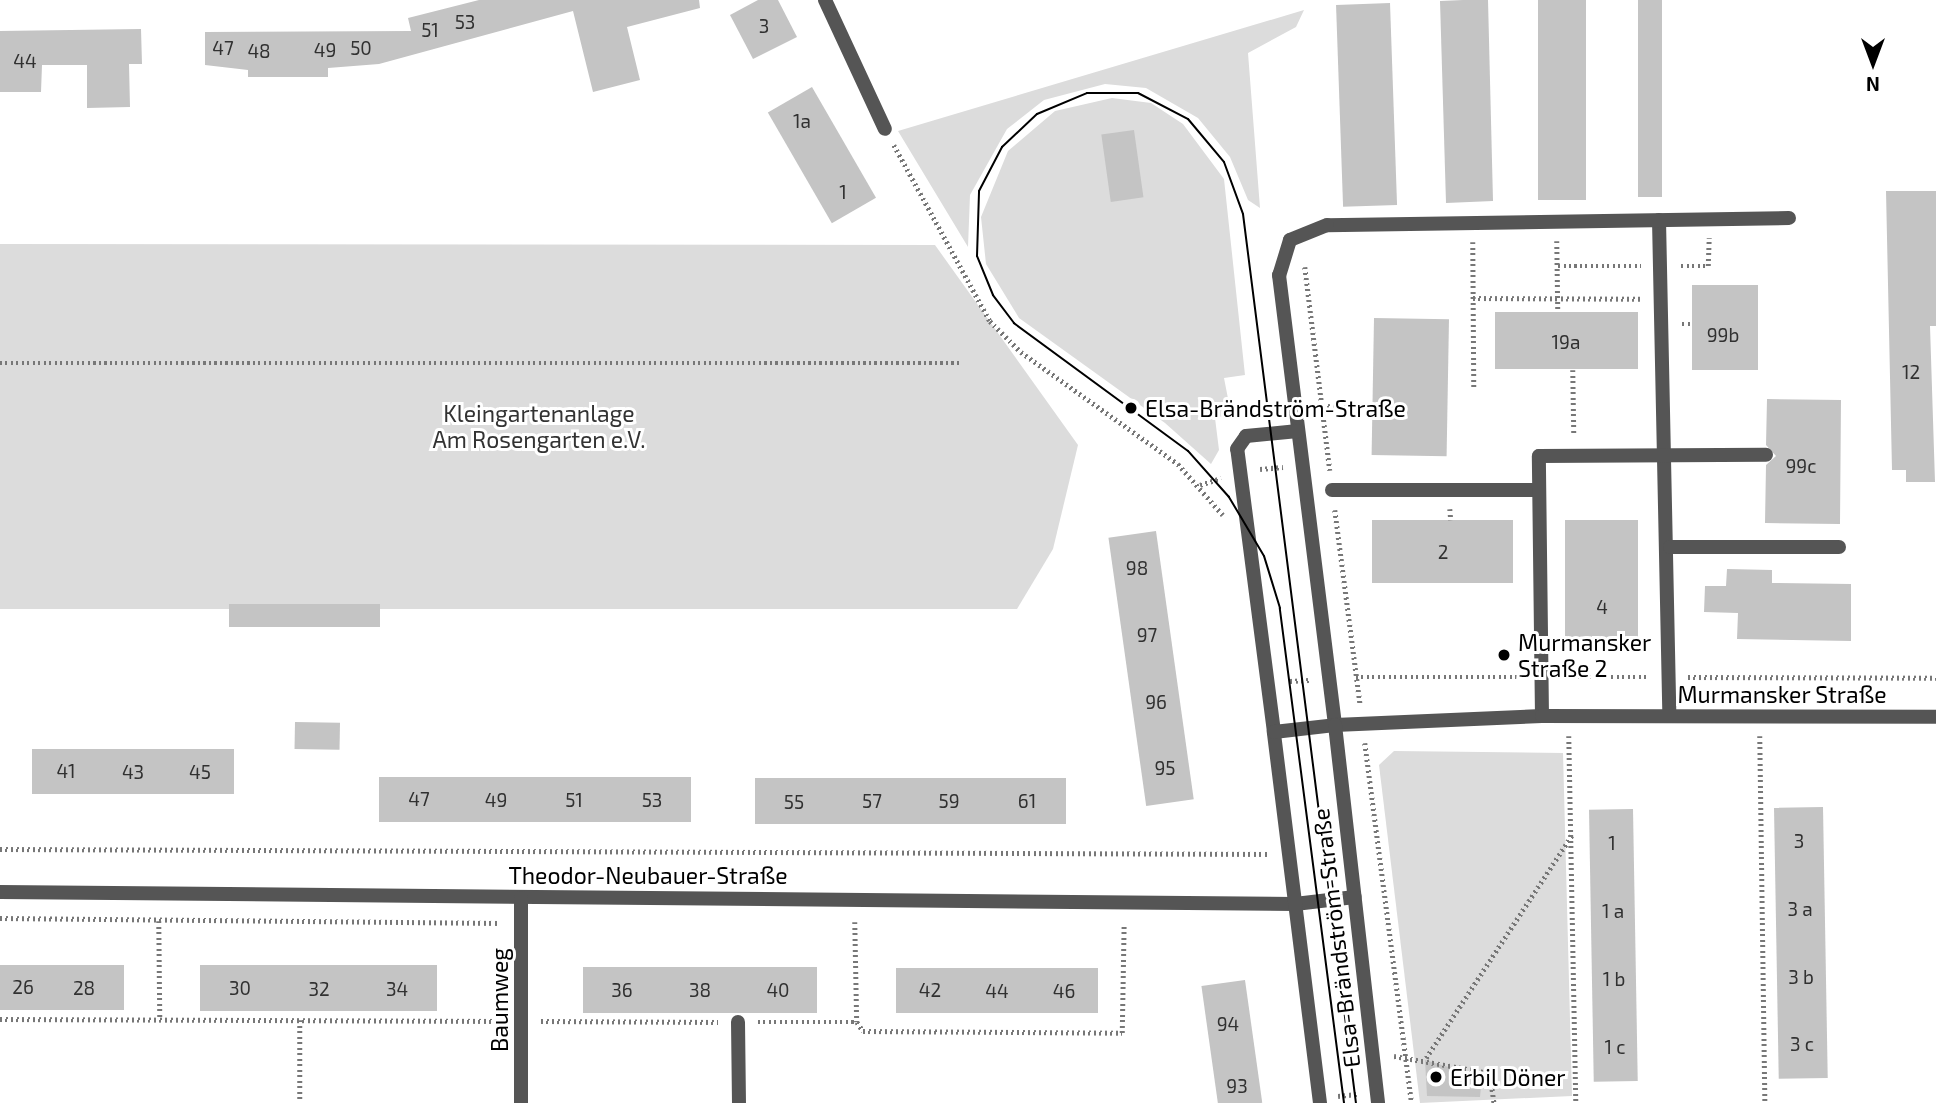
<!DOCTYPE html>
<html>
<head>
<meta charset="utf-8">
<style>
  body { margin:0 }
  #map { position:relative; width:1936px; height:1103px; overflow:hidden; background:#fff; font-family:"Exo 2",sans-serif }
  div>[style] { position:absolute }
  .green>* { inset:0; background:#dcdcdc }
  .building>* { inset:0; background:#c4c4c4; transform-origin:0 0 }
  .path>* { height:4.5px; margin-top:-2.25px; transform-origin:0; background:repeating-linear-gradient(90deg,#777 0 2px,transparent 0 5.5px) }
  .service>* { height:14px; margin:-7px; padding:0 7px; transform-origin:7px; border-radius:7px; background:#555 }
  .minor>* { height:14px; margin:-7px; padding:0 7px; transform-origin:7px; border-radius:7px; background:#555 }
  .tertiary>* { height:14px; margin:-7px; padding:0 7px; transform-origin:7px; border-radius:7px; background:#555 }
  .tram>* { height:2px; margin:-1px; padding:0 1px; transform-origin:1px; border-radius:1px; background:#000 }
  .dots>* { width:19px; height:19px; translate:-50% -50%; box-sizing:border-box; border:4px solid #fff; border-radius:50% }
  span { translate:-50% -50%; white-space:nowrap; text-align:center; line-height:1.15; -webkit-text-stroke:6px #fff; paint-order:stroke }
  .number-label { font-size:19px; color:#313131 }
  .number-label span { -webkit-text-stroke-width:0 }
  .poi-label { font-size:23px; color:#000 }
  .left { translate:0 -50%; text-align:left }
  .park-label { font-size:23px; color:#333 }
  .street-label { font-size:23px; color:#000 }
  .north { position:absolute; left:1838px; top:28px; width:70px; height:70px; -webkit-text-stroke:5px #fff; paint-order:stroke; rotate:180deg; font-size:19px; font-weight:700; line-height:28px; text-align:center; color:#000 }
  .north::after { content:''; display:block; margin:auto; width:24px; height:32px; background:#000; clip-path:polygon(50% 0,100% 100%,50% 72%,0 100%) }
</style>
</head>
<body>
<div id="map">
  <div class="green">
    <i style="clip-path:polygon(1304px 10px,1296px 27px,1248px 53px,1260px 208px,1248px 200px,1230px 157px,1198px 118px,1146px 88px,1105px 84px,1044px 100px,1007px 129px,970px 195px,968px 247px,898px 131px)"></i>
    <i style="clip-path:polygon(1112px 98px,1151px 103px,1183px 124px,1224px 179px,1245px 375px,1224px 378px,1231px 414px,1215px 418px,1219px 450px,1211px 464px,1165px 423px,1019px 318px,986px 264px,981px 217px,1008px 151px,1055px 111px)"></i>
    <i style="clip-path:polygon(0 244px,935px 245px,1078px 445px,1053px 549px,1017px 609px,0 609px)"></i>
    <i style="clip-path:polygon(1394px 751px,1563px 753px,1572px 1096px,1420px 1103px,1379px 765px)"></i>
  </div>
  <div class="building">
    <i style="clip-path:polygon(479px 0,699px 0,700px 8px,627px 27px,640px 80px,593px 92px,573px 11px,379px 64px,328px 68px,328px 77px,248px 77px,248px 70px,205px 65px,205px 32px,411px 31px,408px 18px)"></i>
    <i style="clip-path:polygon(758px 0,778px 0,797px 37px,753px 59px,730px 15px)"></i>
    <i style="clip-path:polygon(1463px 0,1488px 0,1493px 201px,1446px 203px,1440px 1px)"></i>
    <i style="left:1538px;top:0;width:48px;height:200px"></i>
    <i style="left:1638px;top:0;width:24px;height:197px"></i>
    <i style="left:1390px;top:3px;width:202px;height:54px;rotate:88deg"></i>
    <i style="clip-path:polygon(141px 29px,142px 64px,129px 64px,130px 107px,87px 108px,87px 65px,42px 65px,41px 92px,0 92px,0 31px)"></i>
    <i style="left:812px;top:87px;width:128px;height:51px;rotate:60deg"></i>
    <i style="left:1134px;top:130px;width:68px;height:33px;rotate:82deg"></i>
    <i style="clip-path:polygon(1886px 191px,1936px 191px,1936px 326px,1930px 326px,1935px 482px,1906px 482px,1906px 470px,1892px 470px)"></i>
    <i style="left:1692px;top:285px;width:66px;height:85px"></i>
    <i style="left:1638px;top:312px;width:57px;height:143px;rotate:90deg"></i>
    <i style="left:1374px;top:318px;width:75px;height:137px;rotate:1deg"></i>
    <i style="clip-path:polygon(1767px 399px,1841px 400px,1840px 524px,1765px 523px,1766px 465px,1776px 456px,1766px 445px)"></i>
    <i style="left:1372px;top:520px;width:141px;height:63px"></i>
    <i style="left:1565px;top:520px;width:73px;height:120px"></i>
    <i style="left:1156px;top:531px;width:271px;height:48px;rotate:82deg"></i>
    <i style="clip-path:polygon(1727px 569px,1772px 570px,1772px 583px,1851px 584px,1851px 641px,1737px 639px,1738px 613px,1704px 612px,1705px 586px,1726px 586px)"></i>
    <i style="left:380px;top:604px;width:23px;height:151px;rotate:90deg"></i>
    <i style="left:295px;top:722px;width:45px;height:27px;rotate:1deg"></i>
    <i style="left:32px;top:749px;width:202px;height:45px"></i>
    <i style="left:379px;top:777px;width:312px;height:45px"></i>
    <i style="left:1066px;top:778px;width:46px;height:311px;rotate:90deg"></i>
    <i style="left:1823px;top:807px;width:271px;height:49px;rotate:89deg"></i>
    <i style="left:1633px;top:809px;width:272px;height:44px;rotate:89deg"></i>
    <i style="left:0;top:965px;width:124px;height:45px"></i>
    <i style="left:200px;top:965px;width:237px;height:46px"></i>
    <i style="left:583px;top:967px;width:234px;height:46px"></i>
    <i style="left:896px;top:968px;width:202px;height:45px"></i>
    <i style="left:1245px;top:980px;width:124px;height:44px;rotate:82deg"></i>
    <i style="clip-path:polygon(1425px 1060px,1482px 1077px,1480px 1097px,1427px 1096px)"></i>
  </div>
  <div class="path">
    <i style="left:894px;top:145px;width:200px;rotate:61.4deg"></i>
    <i style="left:990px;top:321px;width:44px;rotate:45deg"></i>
    <i style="left:1021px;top:352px;width:193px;rotate:35.5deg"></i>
    <i style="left:1178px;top:464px;width:68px;rotate:48.6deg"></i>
    <i style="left:1557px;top:241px;width:71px;rotate:89.2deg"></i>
    <i style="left:1473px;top:242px;width:145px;rotate:89.6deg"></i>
    <i style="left:1558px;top:266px;width:83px"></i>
    <i style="left:1681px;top:266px;width:27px"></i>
    <i style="left:1708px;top:266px;width:28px;rotate:-88deg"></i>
    <i style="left:1305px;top:267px;width:205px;rotate:83deg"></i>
    <i style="left:1473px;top:298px;width:167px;rotate:0.3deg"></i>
    <i style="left:1682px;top:324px;width:10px"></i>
    <i style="left:0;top:363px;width:961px"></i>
    <i style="left:1573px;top:370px;width:64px;rotate:89.1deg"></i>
    <i style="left:1322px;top:406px;width:52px;rotate:1.1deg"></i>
    <i style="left:1260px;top:469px;width:23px;rotate:-5deg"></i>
    <i style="left:1200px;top:485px;width:22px;rotate:-18deg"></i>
    <i style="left:1450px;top:509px;width:11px;rotate:85deg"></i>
    <i style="left:1335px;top:510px;width:195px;rotate:82.6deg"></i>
    <i style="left:1356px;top:677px;width:166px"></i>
    <i style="left:1562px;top:677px;width:86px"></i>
    <i style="left:1688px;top:677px;width:248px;rotate:0.2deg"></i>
    <i style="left:1290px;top:681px;width:19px;rotate:-3deg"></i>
    <i style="left:1569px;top:736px;width:367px;rotate:88.9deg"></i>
    <i style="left:1760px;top:736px;width:367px;rotate:89.2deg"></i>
    <i style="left:1365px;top:743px;width:363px;rotate:82.6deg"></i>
    <i style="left:0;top:849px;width:1270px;rotate:0.23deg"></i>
    <i style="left:0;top:918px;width:500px;rotate:0.57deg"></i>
    <i style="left:159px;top:921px;width:98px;rotate:89.4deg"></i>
    <i style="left:855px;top:922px;width:100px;rotate:88.9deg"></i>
    <i style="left:0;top:1019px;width:501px;rotate:0.23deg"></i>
    <i style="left:300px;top:1020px;width:83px;rotate:90deg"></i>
    <i style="left:541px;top:1021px;width:177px;rotate:0.3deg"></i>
    <i style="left:758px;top:1022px;width:99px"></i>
    <i style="left:857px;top:1022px;width:11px;rotate:56deg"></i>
    <i style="left:863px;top:1031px;width:259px;rotate:0.4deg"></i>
    <i style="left:1122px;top:1033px;width:110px;rotate:-89deg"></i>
    <i style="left:1394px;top:1056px;width:97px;rotate:10deg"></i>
    <i style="left:1490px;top:1073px;width:30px;rotate:82deg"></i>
    <i style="left:1426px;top:1058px;width:269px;rotate:-56.8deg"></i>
    <i style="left:1338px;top:1096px;width:19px;rotate:-6deg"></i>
  </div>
  <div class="service">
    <i style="left:1659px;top:220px;width:496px;rotate:88.8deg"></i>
    <i style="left:1332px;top:490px;width:207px"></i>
    <i style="left:1670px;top:547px;width:169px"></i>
    <i style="left:1542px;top:716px;width:260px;rotate:-90.7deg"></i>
    <i style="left:1539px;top:456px;width:227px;rotate:-0.3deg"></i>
    <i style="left:738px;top:1022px;width:81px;rotate:89.3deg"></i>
  </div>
  <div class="minor">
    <i style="left:825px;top:0;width:142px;rotate:65.1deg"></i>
    <i style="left:1789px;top:218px;width:462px;rotate:179.1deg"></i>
    <i style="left:1327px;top:225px;width:40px;rotate:158deg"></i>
    <i style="left:1290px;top:240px;width:37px;rotate:107deg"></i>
    <i style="left:1279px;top:275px;width:453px;rotate:82.9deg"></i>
    <i style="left:1335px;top:725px;width:207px;rotate:-2.5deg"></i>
    <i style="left:1542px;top:716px;width:394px;rotate:0.1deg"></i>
    <i style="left:1274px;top:732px;width:285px;rotate:-97.4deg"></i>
    <i style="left:1237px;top:449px;width:16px;rotate:-55deg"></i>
    <i style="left:1246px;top:436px;width:52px;rotate:-5.5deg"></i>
    <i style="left:0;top:892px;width:1295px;rotate:0.53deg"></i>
    <i style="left:521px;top:898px;width:205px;rotate:90deg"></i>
  </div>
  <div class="tertiary">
    <i style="left:1295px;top:904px;width:60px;rotate:-6.7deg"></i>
    <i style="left:1320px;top:1103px;width:374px;rotate:-97.1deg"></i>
    <i style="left:1274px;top:732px;width:61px;rotate:-6.5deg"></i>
    <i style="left:1335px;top:725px;width:380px;rotate:83.5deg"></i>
  </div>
  <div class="tram">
    <i style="left:1344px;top:1103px;width:499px;rotate:-97.4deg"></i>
    <i style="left:1280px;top:608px;width:54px;rotate:-107.1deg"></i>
    <i style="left:1264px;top:556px;width:69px;rotate:-120.7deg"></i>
    <i style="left:1229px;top:497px;width:62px;rotate:-131.7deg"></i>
    <i style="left:1188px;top:451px;width:216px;rotate:-143.7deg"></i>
    <i style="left:1014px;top:323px;width:35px;rotate:-127deg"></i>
    <i style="left:993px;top:295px;width:42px;rotate:-112.3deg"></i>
    <i style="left:977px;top:256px;width:65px;rotate:-88.2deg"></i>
    <i style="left:979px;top:191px;width:50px;rotate:-62.4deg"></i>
    <i style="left:1002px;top:147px;width:48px;rotate:-43.3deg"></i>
    <i style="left:1037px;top:114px;width:54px;rotate:-22.8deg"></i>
    <i style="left:1087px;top:93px;width:51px"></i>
    <i style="left:1138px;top:93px;width:56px;rotate:27.5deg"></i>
    <i style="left:1188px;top:119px;width:56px;rotate:50.1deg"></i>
    <i style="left:1224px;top:162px;width:55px;rotate:69.9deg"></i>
    <i style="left:1243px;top:214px;width:896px;rotate:82.76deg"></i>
  </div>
  <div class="dots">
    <i style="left:1131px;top:408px;background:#000"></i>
    <i style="left:1504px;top:655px;background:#000"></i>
    <i style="left:1436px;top:1077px;background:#000"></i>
  </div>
  <div class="number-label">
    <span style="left:465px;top:22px">53</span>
    <span style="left:764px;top:26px">3</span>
    <span style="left:430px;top:30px">51</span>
    <span style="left:223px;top:48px">47</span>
    <span style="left:361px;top:48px">50</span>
    <span style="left:325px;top:50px">49</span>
    <span style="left:259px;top:51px">48</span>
    <span style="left:25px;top:61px">44</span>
    <span style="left:802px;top:121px">1a</span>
    <span style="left:843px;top:192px">1</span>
    <span style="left:1723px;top:335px">99b</span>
    <span style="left:1566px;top:342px">19a</span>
    <span style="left:1911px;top:372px">12</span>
    <span style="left:1801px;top:466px">99c</span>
    <span style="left:1443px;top:552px">2</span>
    <span style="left:1137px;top:568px">98</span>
    <span style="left:1602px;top:607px">4</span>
    <span style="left:1147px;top:635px">97</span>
    <span style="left:1156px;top:702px">96</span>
    <span style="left:1165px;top:768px">95</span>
    <span style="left:66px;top:771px">41</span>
    <span style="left:133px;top:772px">43</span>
    <span style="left:200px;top:772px">45</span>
    <span style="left:419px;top:799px">47</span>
    <span style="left:496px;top:800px">49</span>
    <span style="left:574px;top:800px">51</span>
    <span style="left:652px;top:800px">53</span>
    <span style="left:872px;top:801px">57</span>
    <span style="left:949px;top:801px">59</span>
    <span style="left:1027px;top:801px">61</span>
    <span style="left:794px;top:802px">55</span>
    <span style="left:1799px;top:841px">3</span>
    <span style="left:1612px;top:843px">1</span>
    <span style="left:1800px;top:909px">3 a</span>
    <span style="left:1613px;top:911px">1 a</span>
    <span style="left:1801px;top:977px">3 b</span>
    <span style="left:1614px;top:979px">1 b</span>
    <span style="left:23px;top:987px">26</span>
    <span style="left:84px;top:988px">28</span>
    <span style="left:240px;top:988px">30</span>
    <span style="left:319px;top:989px">32</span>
    <span style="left:397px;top:989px">34</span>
    <span style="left:622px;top:990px">36</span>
    <span style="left:700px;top:990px">38</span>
    <span style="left:778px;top:990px">40</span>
    <span style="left:930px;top:990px">42</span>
    <span style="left:997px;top:991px">44</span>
    <span style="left:1064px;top:991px">46</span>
    <span style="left:1228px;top:1024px">94</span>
    <span style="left:1802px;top:1044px">3 c</span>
    <span style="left:1615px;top:1047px">1 c</span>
    <span style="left:1237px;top:1086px">93</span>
  </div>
  <div class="poi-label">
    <span class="left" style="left:1145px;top:408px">Elsa-Brändström-Straße</span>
    <span class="left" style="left:1518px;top:655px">Murmansker<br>Straße 2</span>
    <span class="left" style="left:1450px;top:1077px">Erbil Döner</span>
  </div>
  <div class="park-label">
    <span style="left:539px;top:426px">Kleingartenanlage<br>Am Rosengarten e.V.</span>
  </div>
  <div class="street-label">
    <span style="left:1782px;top:694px">Murmansker Straße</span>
    <span style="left:648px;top:875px">Theodor-Neubauer-Straße</span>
    <span style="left:1336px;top:938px;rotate:-97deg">Elsa-Brändström-Straße</span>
    <span style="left:499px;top:1000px;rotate:-90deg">Baumweg</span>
  </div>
  <div class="north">N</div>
</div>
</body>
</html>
